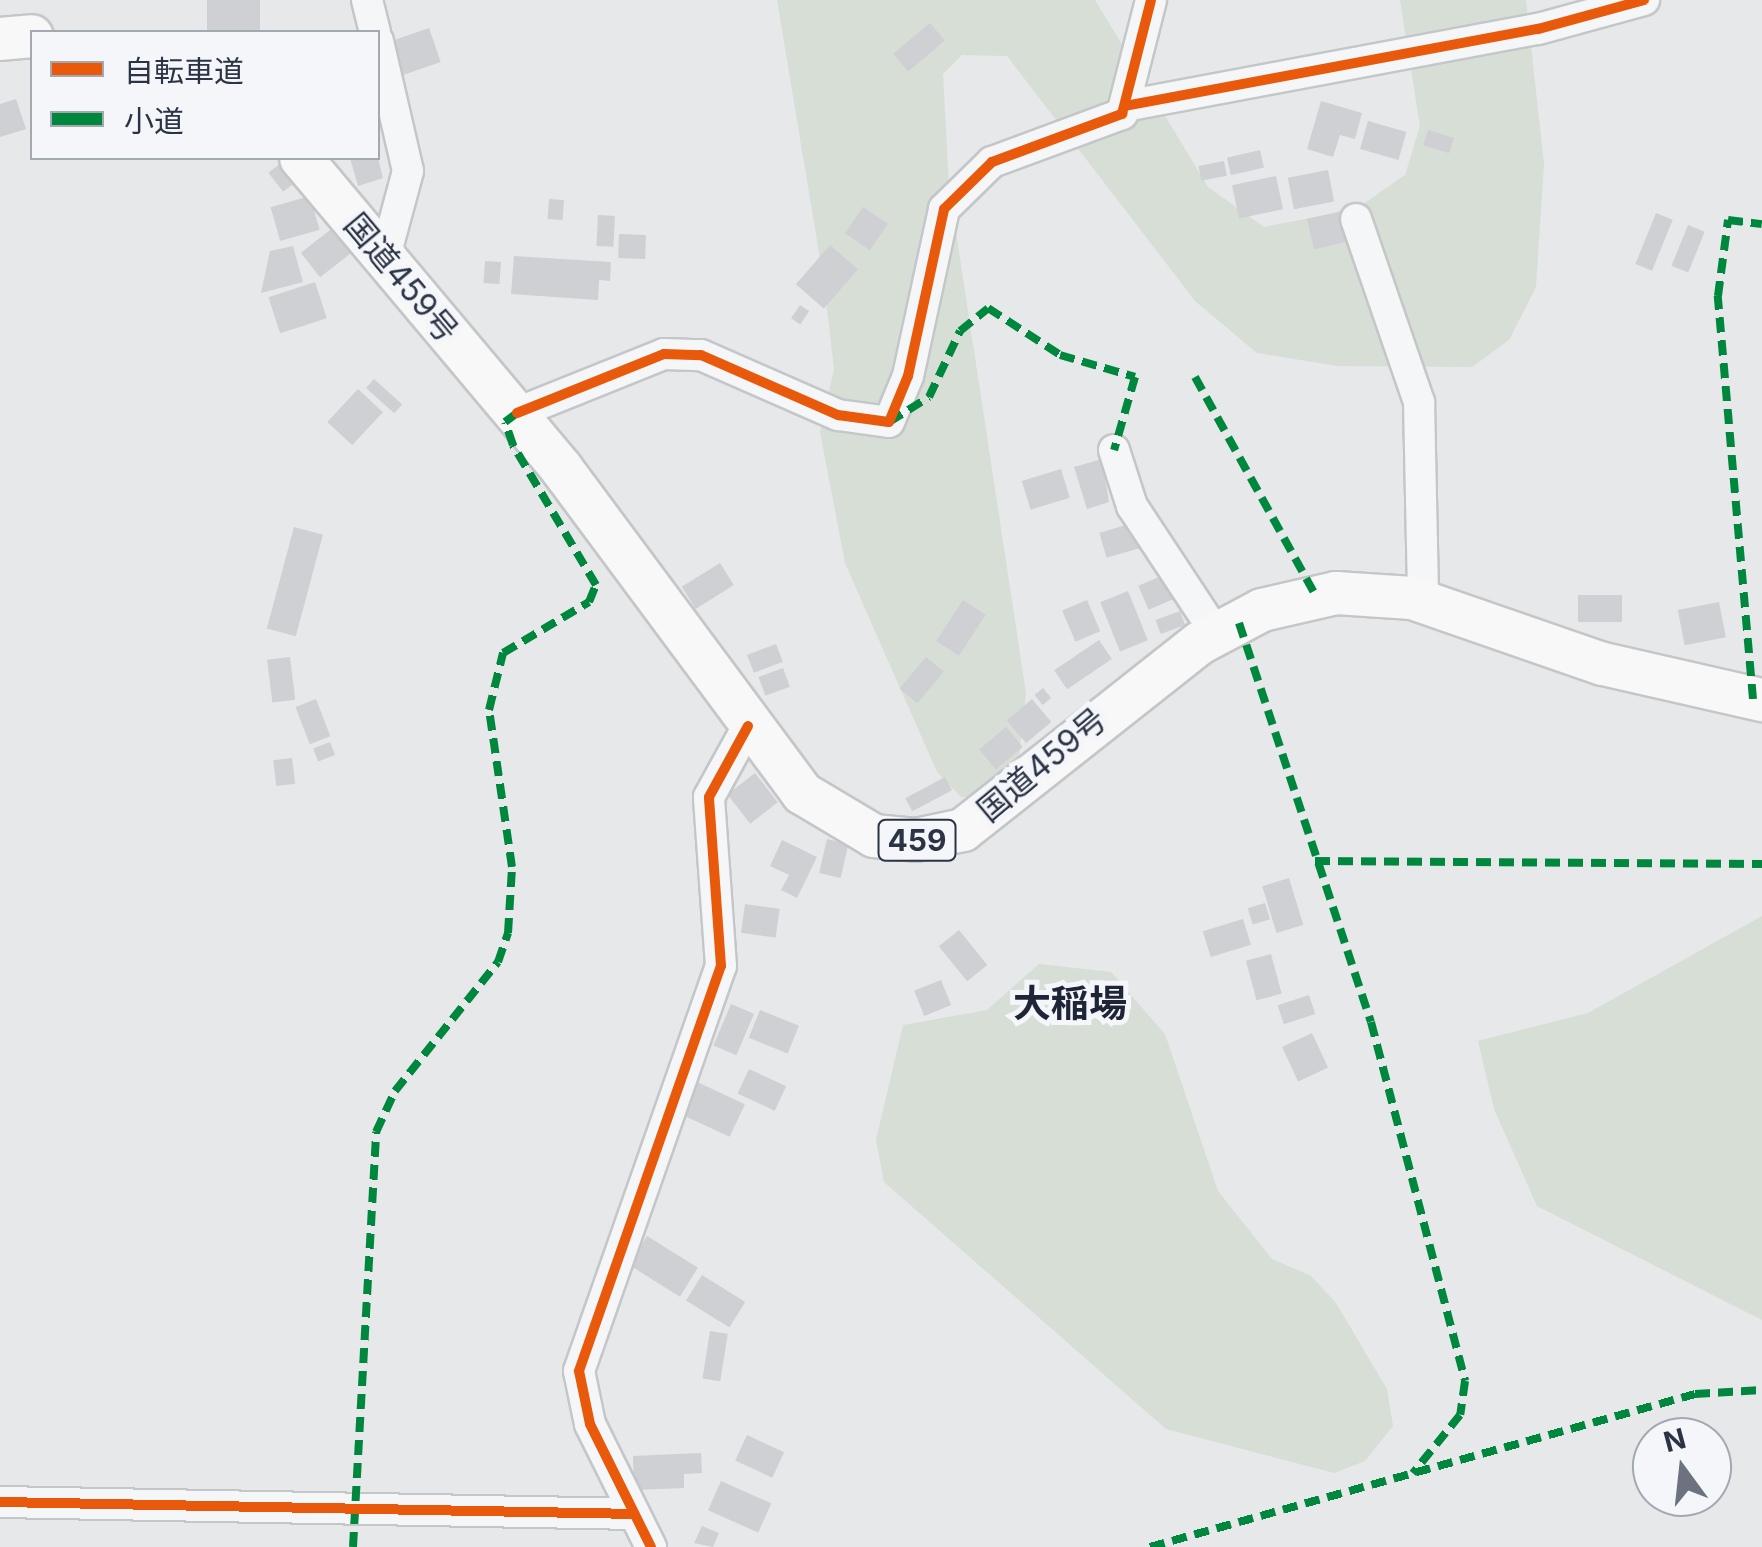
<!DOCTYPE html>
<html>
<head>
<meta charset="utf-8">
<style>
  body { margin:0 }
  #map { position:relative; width:1762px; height:1547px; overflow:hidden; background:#e6e8ea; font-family:Inter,"Noto Sans JP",sans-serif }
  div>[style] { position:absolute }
  .green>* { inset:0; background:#d6ded6 }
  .building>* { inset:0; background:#ced0d3; transform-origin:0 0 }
  .roads { filter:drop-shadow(2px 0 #c4c6c8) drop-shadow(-2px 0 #c4c6c8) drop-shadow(0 2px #c4c6c8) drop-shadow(0 -2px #c4c6c8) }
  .minor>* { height:30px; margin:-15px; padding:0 15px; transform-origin:15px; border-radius:15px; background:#f5f6f7 }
  .highway>* { height:42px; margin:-21px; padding:0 21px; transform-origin:21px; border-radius:21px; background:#f8f8f8 }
  .quiet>* { height:8px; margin-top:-4px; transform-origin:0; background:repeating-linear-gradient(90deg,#00873e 0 15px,transparent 0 23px) }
  .cycleway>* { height:10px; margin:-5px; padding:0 5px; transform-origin:5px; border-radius:5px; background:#e8590c }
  span { translate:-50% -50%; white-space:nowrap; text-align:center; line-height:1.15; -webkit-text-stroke:10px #f4f6f9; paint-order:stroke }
  .shield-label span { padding:2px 8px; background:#f4f6f9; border:2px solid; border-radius:8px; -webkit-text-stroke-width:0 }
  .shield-label { font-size:30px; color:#2b3445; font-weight:700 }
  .street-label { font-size:32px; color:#2b3445 }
  .quarter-label { font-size:38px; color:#1d2536; font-weight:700 }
  .legend { position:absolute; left:30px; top:30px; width:350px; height:130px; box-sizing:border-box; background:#f4f6f9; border:2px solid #a4a8b1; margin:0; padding:12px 18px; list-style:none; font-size:30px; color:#2b3445 }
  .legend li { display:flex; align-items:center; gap:20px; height:50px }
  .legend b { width:50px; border:2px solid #a4a8b1 }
  .north { position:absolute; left:1632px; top:1417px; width:100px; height:100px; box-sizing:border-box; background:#f4f6f9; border:2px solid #a4a8b1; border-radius:50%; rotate:345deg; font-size:28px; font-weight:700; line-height:40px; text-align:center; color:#2b3445 }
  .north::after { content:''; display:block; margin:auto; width:35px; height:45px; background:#6c737f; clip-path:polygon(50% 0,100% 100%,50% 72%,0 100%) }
</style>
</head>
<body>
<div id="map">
  <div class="green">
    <i style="clip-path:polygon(777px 0,1095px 0,1208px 187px,1264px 227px,1356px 209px,1405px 175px,1420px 126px,1400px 0,1526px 0,1544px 164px,1536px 287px,1509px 340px,1472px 367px,1337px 366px,1257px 353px,1195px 301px,1007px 56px,962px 55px,943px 74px,949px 186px,1026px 693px,1016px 782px,982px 798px,961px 797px,937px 772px,845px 563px,820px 432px,834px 369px,824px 283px)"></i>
    <i style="clip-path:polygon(1762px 916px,1762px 1320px,1537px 1206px,1494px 1109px,1478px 1041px,1588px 1013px)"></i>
    <i style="clip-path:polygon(1039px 964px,1111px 972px,1165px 1034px,1218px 1191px,1272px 1259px,1311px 1276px,1336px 1303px,1387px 1389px,1393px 1426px,1365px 1461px,1334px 1473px,1166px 1429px,884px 1182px,876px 1140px,903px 1025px,987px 1010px)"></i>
  </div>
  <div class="building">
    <i style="left:207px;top:0;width:53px;height:32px"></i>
    <i style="left:930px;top:23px;width:23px;height:48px;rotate:50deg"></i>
    <i style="left:429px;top:28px;width:36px;height:46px;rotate:71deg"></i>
    <i style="clip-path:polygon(16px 99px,26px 129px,0 137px,0 104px)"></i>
    <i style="clip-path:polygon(1321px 101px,1362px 113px,1355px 139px,1340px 135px,1333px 157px,1307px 149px)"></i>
    <i style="left:1368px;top:121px;width:40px;height:29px;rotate:16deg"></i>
    <i style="left:1428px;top:130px;width:27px;height:16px;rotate:17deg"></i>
    <i style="left:1260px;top:150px;width:18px;height:34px;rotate:77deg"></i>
    <i style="clip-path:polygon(350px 158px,378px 158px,383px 178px,358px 186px)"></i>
    <i style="left:1224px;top:161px;width:15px;height:26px;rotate:79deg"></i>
    <i style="left:281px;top:163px;width:24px;height:16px;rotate:52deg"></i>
    <i style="left:1328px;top:170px;width:32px;height:41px;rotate:79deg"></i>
    <i style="left:1276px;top:176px;width:34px;height:45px;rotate:78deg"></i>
    <i style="left:310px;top:196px;width:35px;height:41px;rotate:74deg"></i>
    <i style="left:549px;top:199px;width:15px;height:20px;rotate:4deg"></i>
    <i style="left:863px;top:207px;width:30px;height:32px;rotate:34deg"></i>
    <i style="left:1346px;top:210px;width:31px;height:40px;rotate:77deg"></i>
    <i style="left:1656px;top:213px;width:18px;height:55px;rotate:22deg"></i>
    <i style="left:598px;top:215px;width:17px;height:31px;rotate:3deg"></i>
    <i style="left:1688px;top:225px;width:18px;height:44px;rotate:22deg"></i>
    <i style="left:334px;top:227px;width:31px;height:42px;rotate:52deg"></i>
    <i style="left:619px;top:234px;width:27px;height:24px;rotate:2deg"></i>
    <i style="left:830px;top:245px;width:37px;height:52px;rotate:41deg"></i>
    <i style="clip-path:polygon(293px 246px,303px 282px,261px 293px,270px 251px)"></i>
    <i style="clip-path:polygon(514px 256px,611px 262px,610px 281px,599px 280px,598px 300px,511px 294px)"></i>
    <i style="left:485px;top:261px;width:16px;height:22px;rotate:4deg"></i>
    <i style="left:315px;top:282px;width:38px;height:49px;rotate:72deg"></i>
    <i style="left:800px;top:305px;width:11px;height:16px;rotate:34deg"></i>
    <i style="left:374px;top:379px;width:38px;height:12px;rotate:42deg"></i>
    <i style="left:358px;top:389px;width:34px;height:45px;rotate:43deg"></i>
    <i style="clip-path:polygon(1102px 459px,1109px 502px,1087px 509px,1074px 467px)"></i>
    <i style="left:1061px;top:469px;width:30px;height:41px;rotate:73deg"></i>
    <i style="left:1133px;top:523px;width:26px;height:35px;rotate:74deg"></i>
    <i style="left:294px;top:527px;width:30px;height:105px;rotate:15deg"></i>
    <i style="left:720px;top:563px;width:26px;height:45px;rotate:58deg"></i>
    <i style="left:1166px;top:574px;width:26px;height:30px;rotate:67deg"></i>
    <i style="left:1128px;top:591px;width:53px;height:30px;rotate:68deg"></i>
    <i style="left:1578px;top:595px;width:44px;height:27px"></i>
    <i style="left:963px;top:600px;width:27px;height:49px;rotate:33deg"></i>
    <i style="left:1087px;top:600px;width:34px;height:27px;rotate:67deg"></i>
    <i style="left:1719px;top:602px;width:36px;height:42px;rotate:79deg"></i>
    <i style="left:1180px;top:611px;width:15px;height:26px;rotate:70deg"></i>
    <i style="left:1099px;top:640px;width:23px;height:54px;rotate:56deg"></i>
    <i style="left:776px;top:644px;width:19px;height:31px;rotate:69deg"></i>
    <i style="left:290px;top:657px;width:43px;height:23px;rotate:83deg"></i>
    <i style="left:926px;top:657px;width:23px;height:41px;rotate:40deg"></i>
    <i style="left:783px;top:668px;width:20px;height:26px;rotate:70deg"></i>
    <i style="left:1043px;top:688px;width:13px;height:11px;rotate:51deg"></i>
    <i style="left:316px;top:699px;width:40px;height:22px;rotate:69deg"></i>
    <i style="left:1032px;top:699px;width:30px;height:33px;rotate:50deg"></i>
    <i style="left:1006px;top:727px;width:26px;height:35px;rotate:50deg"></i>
    <i style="left:330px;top:742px;width:14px;height:18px;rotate:69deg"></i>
    <i style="left:292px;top:758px;width:26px;height:19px;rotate:83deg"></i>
    <i style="left:755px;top:773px;width:37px;height:35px;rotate:52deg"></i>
    <i style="left:945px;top:777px;width:15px;height:45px;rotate:62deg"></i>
    <i style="left:827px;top:839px;width:22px;height:35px;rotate:13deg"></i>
    <i style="clip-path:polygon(782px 840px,817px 857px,797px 898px,781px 890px,789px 875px,770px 866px)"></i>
    <i style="left:1289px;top:878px;width:49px;height:28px;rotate:73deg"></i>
    <i style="left:1265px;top:903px;width:17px;height:18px;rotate:73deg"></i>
    <i style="left:745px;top:904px;width:35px;height:29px;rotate:8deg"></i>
    <i style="left:1243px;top:919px;width:27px;height:42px;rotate:73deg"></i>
    <i style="left:959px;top:930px;width:45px;height:26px;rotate:51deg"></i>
    <i style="left:1271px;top:954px;width:41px;height:26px;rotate:75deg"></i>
    <i style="left:941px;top:980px;width:27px;height:29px;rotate:68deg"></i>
    <i style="left:1309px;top:995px;width:20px;height:33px;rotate:72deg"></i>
    <i style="left:731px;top:1004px;width:25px;height:45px;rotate:23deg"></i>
    <i style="left:760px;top:1010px;width:42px;height:30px;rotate:22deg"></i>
    <i style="left:1312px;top:1033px;width:38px;height:33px;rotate:65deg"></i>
    <i style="left:749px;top:1069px;width:41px;height:27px;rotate:25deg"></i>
    <i style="left:695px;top:1081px;width:55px;height:36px;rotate:25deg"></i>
    <i style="left:647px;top:1236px;width:60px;height:34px;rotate:32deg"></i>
    <i style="left:702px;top:1275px;width:51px;height:30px;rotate:32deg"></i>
    <i style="left:710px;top:1331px;width:18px;height:48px;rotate:9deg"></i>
    <i style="left:747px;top:1435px;width:41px;height:28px;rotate:25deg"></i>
    <i style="clip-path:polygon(701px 1453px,702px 1473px,684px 1474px,684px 1488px,634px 1490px,633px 1456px)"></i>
    <i style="left:721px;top:1481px;width:55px;height:32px;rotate:24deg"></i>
    <i style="clip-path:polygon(702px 1526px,719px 1533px,713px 1547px,694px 1543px)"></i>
  </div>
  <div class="roads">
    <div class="minor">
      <i style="left:367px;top:0;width:33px;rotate:76deg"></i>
      <i style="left:378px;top:41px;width:133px;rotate:77deg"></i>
      <i style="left:408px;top:171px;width:92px;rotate:105.1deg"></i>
      <i style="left:1125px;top:106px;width:420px;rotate:-10.6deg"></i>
      <i style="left:1538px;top:29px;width:110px;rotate:-15.3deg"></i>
      <i style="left:1356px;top:219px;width:194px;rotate:71deg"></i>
      <i style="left:1419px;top:402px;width:199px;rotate:88.8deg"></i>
      <i style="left:517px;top:413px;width:158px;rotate:-21.9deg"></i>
      <i style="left:664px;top:354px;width:37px;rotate:2deg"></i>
      <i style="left:701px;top:355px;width:150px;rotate:23.7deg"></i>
      <i style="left:838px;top:415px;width:51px;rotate:7.8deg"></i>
      <i style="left:889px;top:422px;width:50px;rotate:-67.6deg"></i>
      <i style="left:908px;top:376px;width:171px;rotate:-77.8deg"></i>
      <i style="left:944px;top:209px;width:67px;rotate:-44.4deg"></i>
      <i style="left:992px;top:162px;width:139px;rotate:-20.3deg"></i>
      <i style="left:1122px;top:114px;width:118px;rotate:-75.7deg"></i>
      <i style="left:1114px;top:450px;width:59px;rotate:72.2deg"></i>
      <i style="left:1132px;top:506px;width:154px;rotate:56.6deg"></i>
      <i style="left:0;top:1502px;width:634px;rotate:1.08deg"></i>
      <i style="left:651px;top:1547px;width:137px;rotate:-116.4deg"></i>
      <i style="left:590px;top:1424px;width:54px;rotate:-101.7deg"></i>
      <i style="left:579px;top:1371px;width:429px;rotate:-70.7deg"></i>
      <i style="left:721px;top:966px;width:169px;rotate:-94.1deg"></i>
      <i style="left:709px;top:797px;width:81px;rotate:-61.2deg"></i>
    </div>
    <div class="highway">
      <i style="left:0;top:39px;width:32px;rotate:-5deg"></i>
      <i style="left:301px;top:158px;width:405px;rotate:50deg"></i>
      <i style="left:561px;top:468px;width:405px;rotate:53.4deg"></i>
      <i style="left:802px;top:793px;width:84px;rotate:30.8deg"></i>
      <i style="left:874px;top:836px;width:42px;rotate:5.4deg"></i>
      <i style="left:916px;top:840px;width:48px;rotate:-12deg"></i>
      <i style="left:963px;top:830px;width:302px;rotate:-38.3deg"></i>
      <i style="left:1200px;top:643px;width:70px;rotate:-28deg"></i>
      <i style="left:1262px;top:610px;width:76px;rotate:-12.9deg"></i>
      <i style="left:1336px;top:593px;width:76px;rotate:3.8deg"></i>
      <i style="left:1412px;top:598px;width:202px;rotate:19.1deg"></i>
      <i style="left:1603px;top:664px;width:163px;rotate:12.8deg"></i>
    </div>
  </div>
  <div class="quiet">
    <i style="left:1195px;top:377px;width:252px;rotate:61.1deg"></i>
    <i style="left:889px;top:422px;width:47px;rotate:-32deg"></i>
    <i style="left:929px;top:397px;width:73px;rotate:-64.8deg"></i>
    <i style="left:960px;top:331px;width:36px;rotate:-39deg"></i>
    <i style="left:988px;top:308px;width:86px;rotate:33.1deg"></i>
    <i style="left:1060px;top:355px;width:78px;rotate:16.3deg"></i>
    <i style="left:1135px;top:377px;width:76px;rotate:106deg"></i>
    <i style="left:1239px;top:623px;width:420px;rotate:71.7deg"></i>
    <i style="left:1371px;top:1022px;width:371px;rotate:75.3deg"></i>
    <i style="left:1465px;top:1381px;width:34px;rotate:98deg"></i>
    <i style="left:1460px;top:1415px;width:75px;rotate:129deg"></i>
    <i style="left:1753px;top:699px;width:405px;rotate:-95deg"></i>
    <i style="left:1718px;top:296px;width:77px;rotate:-82.5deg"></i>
    <i style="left:1728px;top:220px;width:34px;rotate:7deg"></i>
    <i style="left:1315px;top:861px;width:447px;rotate:0.4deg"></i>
    <i style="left:353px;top:1547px;width:416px;rotate:-86.8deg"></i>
    <i style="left:376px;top:1132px;width:45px;rotate:-65.1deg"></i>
    <i style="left:395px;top:1091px;width:165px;rotate:-51.4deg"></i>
    <i style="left:498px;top:962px;width:31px;rotate:-71deg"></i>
    <i style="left:508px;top:933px;width:66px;rotate:-86.5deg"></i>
    <i style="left:512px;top:867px;width:159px;rotate:-98.3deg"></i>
    <i style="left:489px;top:710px;width:59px;rotate:-76.2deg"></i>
    <i style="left:503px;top:653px;width:100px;rotate:-30.7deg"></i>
    <i style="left:589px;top:602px;width:18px;rotate:-68deg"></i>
    <i style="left:596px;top:585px;width:163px;rotate:-120.7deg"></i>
    <i style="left:513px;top:445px;width:24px;rotate:-109deg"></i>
    <i style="left:505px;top:422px;width:15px;rotate:-37deg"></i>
    <i style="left:1150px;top:1547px;width:566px;rotate:-15.68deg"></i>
    <i style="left:1695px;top:1394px;width:67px;rotate:-3.4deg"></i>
  </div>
  <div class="cycleway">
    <i style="left:1125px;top:106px;width:420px;rotate:-10.6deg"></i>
    <i style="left:1538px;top:29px;width:110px;rotate:-15.3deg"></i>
    <i style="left:517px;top:413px;width:158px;rotate:-21.9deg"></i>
    <i style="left:664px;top:354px;width:37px;rotate:2deg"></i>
    <i style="left:701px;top:355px;width:150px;rotate:23.7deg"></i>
    <i style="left:838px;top:415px;width:51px;rotate:7.8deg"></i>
    <i style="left:889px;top:422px;width:50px;rotate:-67.6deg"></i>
    <i style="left:908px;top:376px;width:171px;rotate:-77.8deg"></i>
    <i style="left:944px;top:209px;width:67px;rotate:-44.4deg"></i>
    <i style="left:992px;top:162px;width:139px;rotate:-20.3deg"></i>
    <i style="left:1122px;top:114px;width:118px;rotate:-75.7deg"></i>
    <i style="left:0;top:1502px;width:634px;rotate:1.08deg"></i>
    <i style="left:651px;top:1547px;width:137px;rotate:-116.4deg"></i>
    <i style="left:590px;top:1424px;width:54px;rotate:-101.7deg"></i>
    <i style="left:579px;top:1371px;width:429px;rotate:-70.7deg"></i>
    <i style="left:721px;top:966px;width:169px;rotate:-94.1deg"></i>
    <i style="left:709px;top:797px;width:81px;rotate:-61.2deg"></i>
  </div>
  <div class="shield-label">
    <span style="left:917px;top:840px">459</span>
  </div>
  <div class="street-label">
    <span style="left:401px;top:278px;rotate:50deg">国道459号</span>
    <span style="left:1042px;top:765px;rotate:-40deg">国道459号</span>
  </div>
  <div class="quarter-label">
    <span style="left:1070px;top:1004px">大稲場</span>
  </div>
  <ul class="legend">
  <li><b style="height:12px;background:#e8590c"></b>自転車道</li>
  <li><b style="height:12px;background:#00873e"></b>小道</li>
  </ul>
  <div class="north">N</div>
</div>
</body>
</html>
